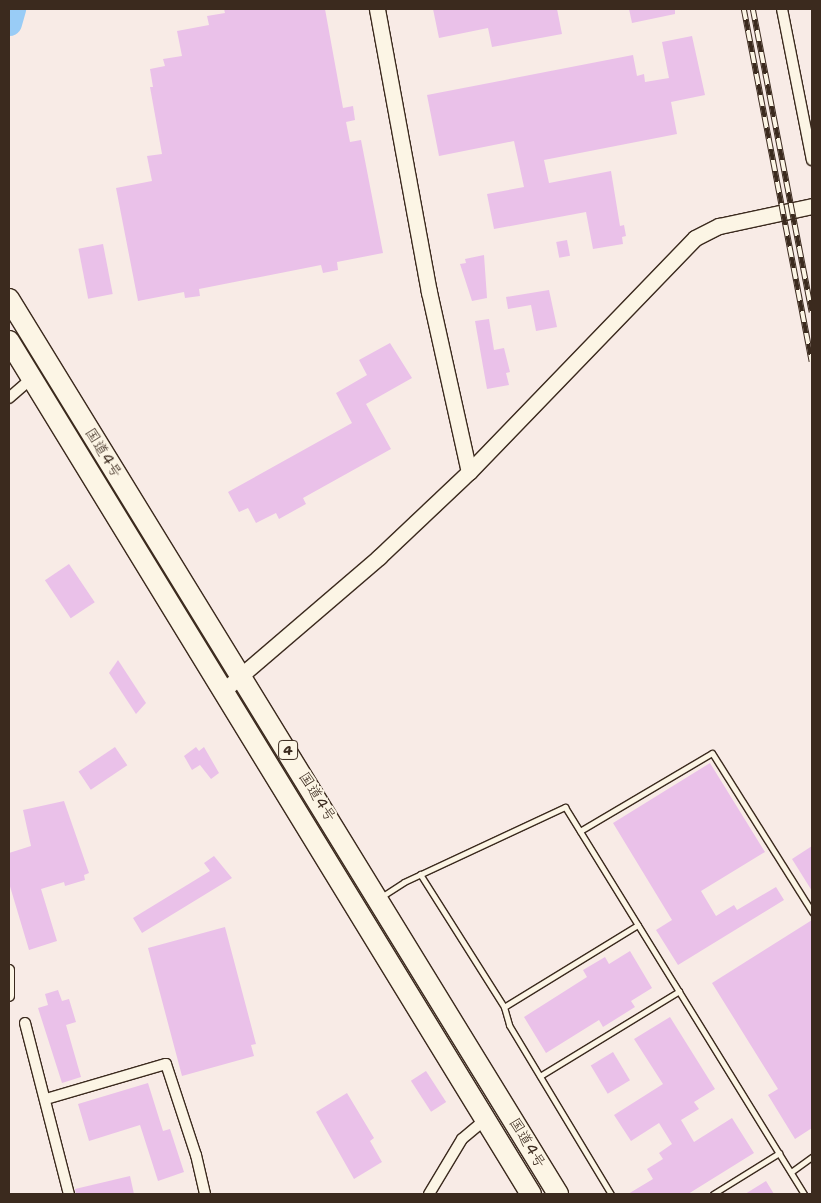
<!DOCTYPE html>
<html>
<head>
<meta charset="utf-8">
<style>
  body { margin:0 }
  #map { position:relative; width:821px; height:1203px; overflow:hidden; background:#f8ebe6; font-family:"Shantell Sans","Klee One",sans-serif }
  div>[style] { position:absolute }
  .river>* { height:25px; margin:-12.5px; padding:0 12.5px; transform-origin:12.5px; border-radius:12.5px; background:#99ccf6 }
  .building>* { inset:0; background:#eac1e9; transform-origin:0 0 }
  .roads { filter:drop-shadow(1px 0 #3b2a1e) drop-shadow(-1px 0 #3b2a1e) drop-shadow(0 1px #3b2a1e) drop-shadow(0 -1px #3b2a1e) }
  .lane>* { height:5px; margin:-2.5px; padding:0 2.5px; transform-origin:2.5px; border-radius:2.5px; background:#fcf5e5 }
  .street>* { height:10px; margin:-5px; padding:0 5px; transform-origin:5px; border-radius:5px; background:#fcf5e5 }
  .secondary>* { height:15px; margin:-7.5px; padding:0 7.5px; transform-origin:7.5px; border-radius:7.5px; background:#fcf5e5 }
  .highway>* { height:20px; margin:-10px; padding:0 10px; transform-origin:10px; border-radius:10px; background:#fcf5e5 }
  .rail>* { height:5.5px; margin-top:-2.75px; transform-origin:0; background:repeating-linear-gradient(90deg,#fcf5e5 0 11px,#3b2a1e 0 22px); box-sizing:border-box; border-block:1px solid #3b2a1e }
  span { translate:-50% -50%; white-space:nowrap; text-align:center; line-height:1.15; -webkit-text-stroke:4px #fcf5e5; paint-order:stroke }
  .shield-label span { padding:1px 4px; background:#fcf5e5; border:1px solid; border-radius:4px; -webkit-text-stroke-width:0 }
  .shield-label { font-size:14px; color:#3b2a1e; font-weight:700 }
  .street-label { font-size:15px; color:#3b2a1e }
  .frame { position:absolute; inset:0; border:10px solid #3b2a1e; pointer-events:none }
</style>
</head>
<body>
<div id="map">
  <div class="river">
    <i style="left:9px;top:23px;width:15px;rotate:-74deg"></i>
  </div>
  <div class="building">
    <i style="clip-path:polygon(224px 9px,325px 9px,343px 108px,353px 106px,355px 120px,346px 122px,350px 142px,361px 140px,383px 253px,337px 262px,338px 270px,323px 273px,321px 265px,199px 289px,200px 296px,185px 298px,184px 292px,138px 301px,116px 188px,152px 181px,147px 156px,162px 154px,150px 87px,153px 87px,150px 69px,165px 66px,163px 59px,182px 56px,177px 31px,209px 25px,207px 16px,225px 13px)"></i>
    <i style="clip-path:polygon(433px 9px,557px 9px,562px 34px,492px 47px,488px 28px,439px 38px)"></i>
    <i style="clip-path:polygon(629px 9px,675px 9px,675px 14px,632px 23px)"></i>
    <i style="clip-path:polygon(692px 36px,705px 95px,671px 102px,677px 134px,544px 160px,549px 183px,611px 171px,620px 226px,624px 225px,626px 236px,622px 237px,623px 244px,593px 249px,586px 212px,494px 229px,487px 194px,524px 187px,514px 141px,439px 156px,427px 95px,633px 55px,637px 76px,644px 74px,645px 82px,669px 78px,662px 42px)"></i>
    <i style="left:567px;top:240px;width:16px;height:11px;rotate:79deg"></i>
    <i style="left:103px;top:244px;width:51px;height:25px;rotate:79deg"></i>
    <i style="clip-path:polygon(484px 255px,487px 298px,472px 301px,460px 264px,466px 263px,465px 259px)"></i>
    <i style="clip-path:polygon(549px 290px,557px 327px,536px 331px,531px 305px,508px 309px,506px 297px)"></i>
    <i style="clip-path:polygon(489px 319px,494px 350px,504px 348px,510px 372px,506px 373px,509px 385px,487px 389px,475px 321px)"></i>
    <i style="clip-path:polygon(390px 343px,412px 378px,366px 404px,391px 449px,303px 498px,306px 504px,279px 519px,276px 513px,256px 523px,248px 508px,239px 512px,228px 492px,352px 423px,336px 393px,367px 375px,359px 360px)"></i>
    <i style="left:69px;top:564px;width:46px;height:29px;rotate:56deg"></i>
    <i style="clip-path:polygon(118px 660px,146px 703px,136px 714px,109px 673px)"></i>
    <i style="left:115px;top:747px;width:22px;height:44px;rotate:56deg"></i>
    <i style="clip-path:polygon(196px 747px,199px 751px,204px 747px,219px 773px,211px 779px,200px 765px,192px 770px,184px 756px)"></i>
    <i style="clip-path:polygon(710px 763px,765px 852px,701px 891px,716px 916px,734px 905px,737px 910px,776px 887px,784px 900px,678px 965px,656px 930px,672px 920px,613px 823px)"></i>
    <i style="clip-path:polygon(64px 801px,89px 873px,84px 875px,85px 880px,65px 886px,64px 882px,41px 889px,57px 941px,29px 950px,9px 883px,9px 853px,31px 846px,23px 810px)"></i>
    <i style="clip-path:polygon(812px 846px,812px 891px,792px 859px)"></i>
    <i style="clip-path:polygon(214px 856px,232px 878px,142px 933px,133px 918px,210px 871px,204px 863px)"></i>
    <i style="clip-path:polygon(812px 920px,812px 1128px,795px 1139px,768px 1095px,778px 1089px,712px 983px)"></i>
    <i style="clip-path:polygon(225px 927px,256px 1044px,251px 1045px,254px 1056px,182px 1076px,148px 948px)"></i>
    <i style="clip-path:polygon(630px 951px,652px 988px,631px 1001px,635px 1007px,603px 1027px,599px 1020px,546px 1053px,524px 1017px,587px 977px,583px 970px,605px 957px,609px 964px)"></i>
    <i style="clip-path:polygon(58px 990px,62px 1001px,69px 999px,76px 1022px,66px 1025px,81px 1077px,62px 1083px,38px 1008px,48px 1005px,45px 994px)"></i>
    <i style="clip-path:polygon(670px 1017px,715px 1089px,694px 1102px,699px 1109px,681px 1120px,694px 1142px,732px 1118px,754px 1153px,688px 1194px,628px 1194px,653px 1179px,647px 1169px,663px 1159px,659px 1153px,672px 1144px,659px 1123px,631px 1141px,614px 1115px,663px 1084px,634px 1039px)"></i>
    <i style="left:613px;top:1052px;width:33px;height:26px;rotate:59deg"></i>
    <i style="left:426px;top:1071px;width:37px;height:18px;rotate:57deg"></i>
    <i style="clip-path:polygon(148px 1083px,163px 1131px,170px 1129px,184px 1172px,158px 1181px,140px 1125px,89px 1141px,78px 1104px)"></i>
    <i style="clip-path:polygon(347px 1093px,374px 1138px,370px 1141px,382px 1162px,354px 1179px,316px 1112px)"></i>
    <i style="clip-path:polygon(130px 1176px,134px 1194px,76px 1194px,75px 1189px)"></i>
    <i style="clip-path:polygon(766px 1181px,774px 1194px,745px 1194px)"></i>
  </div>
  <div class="roads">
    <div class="lane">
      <i style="left:580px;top:831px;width:153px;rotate:-30.6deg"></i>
      <i style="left:712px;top:753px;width:188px;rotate:57.8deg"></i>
      <i style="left:420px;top:874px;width:157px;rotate:57.7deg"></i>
      <i style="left:504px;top:1007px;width:19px;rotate:74deg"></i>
      <i style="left:509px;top:1025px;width:197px;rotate:58.9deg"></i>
      <i style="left:381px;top:897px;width:27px;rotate:-33deg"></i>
      <i style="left:404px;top:882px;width:178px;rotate:-25deg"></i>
      <i style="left:565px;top:807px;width:455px;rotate:58.3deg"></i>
      <i style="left:504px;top:1007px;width:157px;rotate:-31.5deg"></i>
      <i style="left:540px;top:1076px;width:163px;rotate:-31.4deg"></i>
      <i style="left:791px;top:1172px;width:26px;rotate:-36deg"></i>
      <i style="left:713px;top:1194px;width:78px;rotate:-31.8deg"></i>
    </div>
    <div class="street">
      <i style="left:782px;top:9px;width:154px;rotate:78.8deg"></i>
      <i style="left:9px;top:398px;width:30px;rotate:-41deg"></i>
      <i style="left:9px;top:970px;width:26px;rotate:90deg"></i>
      <i style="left:25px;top:1023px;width:177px;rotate:75.6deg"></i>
      <i style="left:46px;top:1099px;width:125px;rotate:-16.3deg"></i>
      <i style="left:166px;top:1064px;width:96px;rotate:71.8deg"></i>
      <i style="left:196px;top:1155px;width:40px;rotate:77deg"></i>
      <i style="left:429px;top:1194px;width:64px;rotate:-59deg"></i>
      <i style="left:462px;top:1139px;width:31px;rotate:-40deg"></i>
    </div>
    <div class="secondary">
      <i style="left:377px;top:9px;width:288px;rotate:79.6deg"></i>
      <i style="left:429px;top:292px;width:184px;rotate:77.5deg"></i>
      <i style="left:224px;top:690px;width:204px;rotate:-40.6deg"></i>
      <i style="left:379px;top:557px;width:124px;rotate:-43.4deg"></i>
      <i style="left:469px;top:472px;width:325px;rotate:-46deg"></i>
      <i style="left:695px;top:238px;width:27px;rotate:-27deg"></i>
      <i style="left:719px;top:226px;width:95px;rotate:-12.1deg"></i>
    </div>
    <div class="highway">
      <i style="left:9px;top:299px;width:1050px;rotate:58.47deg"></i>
      <i style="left:9px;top:341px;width:1000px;rotate:58.54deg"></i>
    </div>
  </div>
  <div class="rail">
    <i style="left:744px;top:9px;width:359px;rotate:79.1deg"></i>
    <i style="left:753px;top:9px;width:309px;rotate:79deg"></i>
  </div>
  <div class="shield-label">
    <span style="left:288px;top:750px">4</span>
  </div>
  <div class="street-label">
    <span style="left:103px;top:453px;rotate:58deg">国道4号</span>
    <span style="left:317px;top:797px;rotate:58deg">国道4号</span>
    <span style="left:527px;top:1143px;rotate:59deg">国道4号</span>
  </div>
  <div class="frame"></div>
</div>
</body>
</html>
